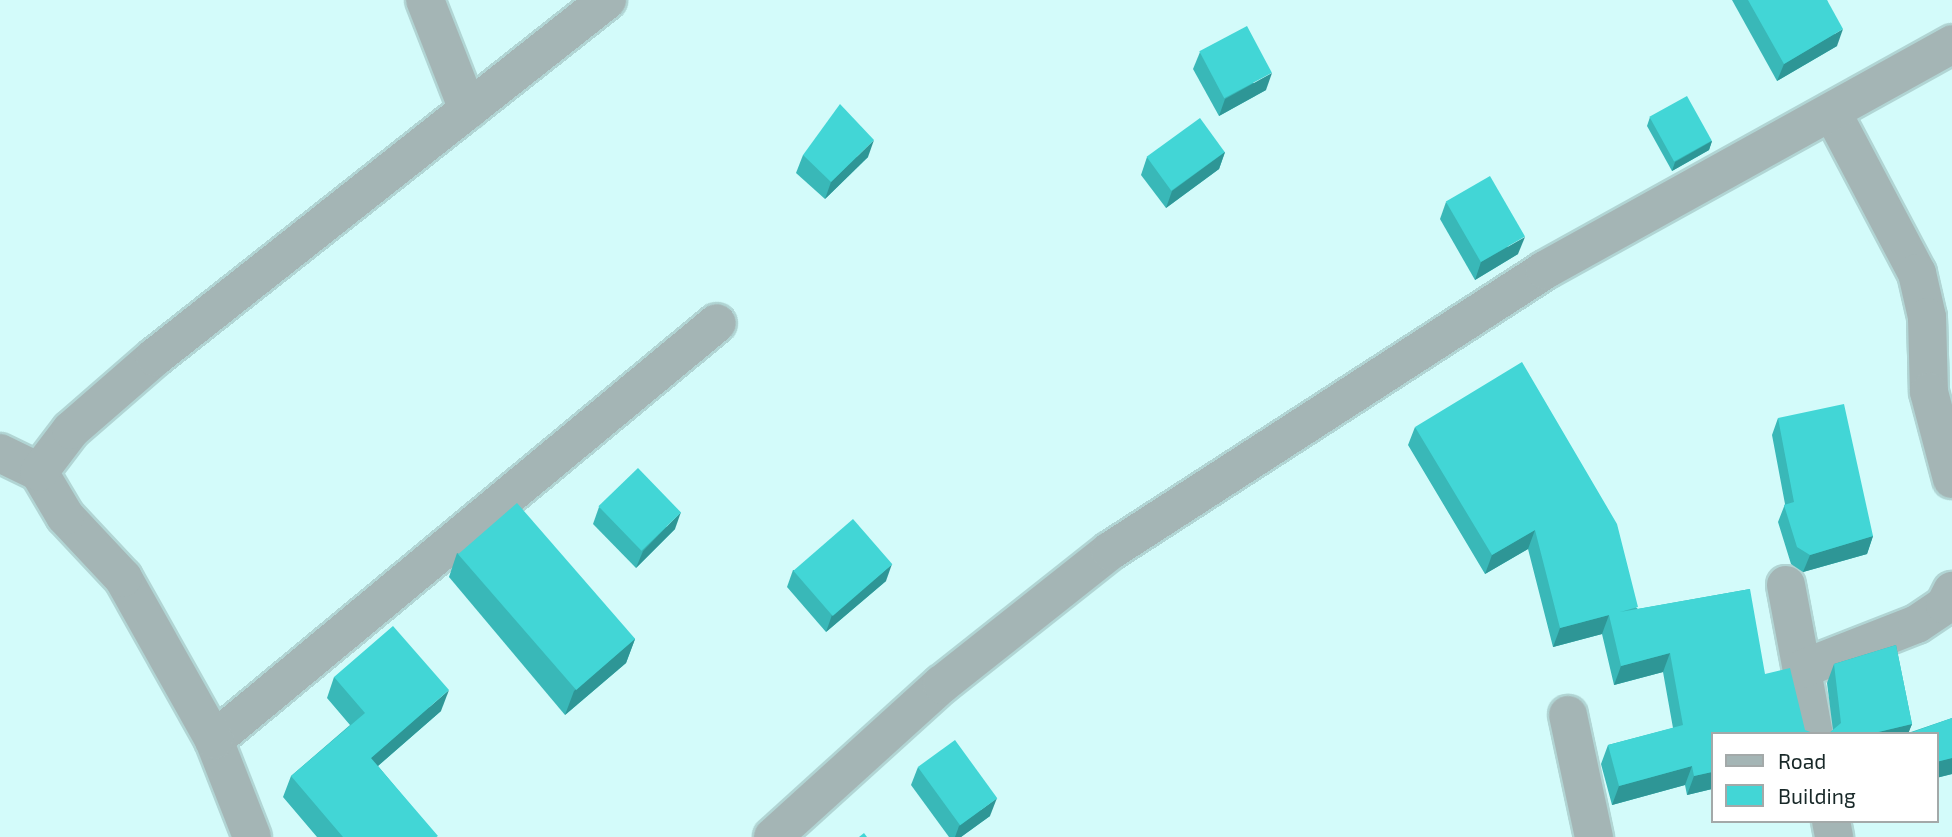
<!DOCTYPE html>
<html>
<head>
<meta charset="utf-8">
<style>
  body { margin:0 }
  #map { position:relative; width:1952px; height:837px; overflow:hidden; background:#d3fbfa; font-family:"Exo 2",sans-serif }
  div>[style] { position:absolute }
  .roads { filter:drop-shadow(2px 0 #b1d5d4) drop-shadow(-2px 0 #b1d5d4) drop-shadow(0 2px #b1d5d4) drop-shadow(0 -2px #b1d5d4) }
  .minor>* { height:38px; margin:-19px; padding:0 19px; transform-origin:19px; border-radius:19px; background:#a4b5b5 }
  .wall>* { inset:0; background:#39b8b8 }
  .shaded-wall>* { inset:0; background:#2e9696 }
  .building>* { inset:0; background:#42d6d6; transform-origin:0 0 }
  span { translate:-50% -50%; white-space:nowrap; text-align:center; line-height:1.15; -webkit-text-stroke:5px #fff; paint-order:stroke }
  .legend { position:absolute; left:1711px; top:732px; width:228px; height:91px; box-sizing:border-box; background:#fff; border:2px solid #a3a9a9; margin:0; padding:9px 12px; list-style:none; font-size:21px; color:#182828 }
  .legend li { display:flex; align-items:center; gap:14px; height:35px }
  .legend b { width:35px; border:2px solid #a3a9a9 }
</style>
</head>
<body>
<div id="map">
  <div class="roads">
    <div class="minor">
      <i style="left:425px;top:0;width:118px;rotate:68.6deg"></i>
      <i style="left:1833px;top:114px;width:180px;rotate:62.2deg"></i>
      <i style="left:1917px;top:273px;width:45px;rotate:77.2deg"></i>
      <i style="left:1927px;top:317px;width:75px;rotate:88.5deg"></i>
      <i style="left:1929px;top:392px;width:90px;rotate:75.2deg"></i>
      <i style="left:0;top:453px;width:43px;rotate:26deg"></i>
      <i style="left:1786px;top:585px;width:152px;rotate:79.4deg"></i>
      <i style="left:1802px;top:669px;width:123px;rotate:-21.4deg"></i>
      <i style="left:1917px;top:624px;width:34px;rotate:-34deg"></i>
      <i style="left:1945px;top:605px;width:16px;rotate:-63deg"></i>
      <i style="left:1568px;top:715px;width:125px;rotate:78deg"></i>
      <i style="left:214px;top:740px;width:653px;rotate:-39.66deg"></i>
      <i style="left:1831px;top:821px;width:16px;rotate:79deg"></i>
      <i style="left:252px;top:837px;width:104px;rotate:-111.4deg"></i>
      <i style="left:214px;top:740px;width:186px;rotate:-119.3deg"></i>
      <i style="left:123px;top:578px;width:85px;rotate:-133.1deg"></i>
      <i style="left:65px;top:516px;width:51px;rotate:-120.6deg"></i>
      <i style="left:39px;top:472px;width:53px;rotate:-52.7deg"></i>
      <i style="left:71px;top:430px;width:111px;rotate:-41deg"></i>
      <i style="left:155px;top:357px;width:576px;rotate:-38.3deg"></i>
      <i style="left:773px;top:837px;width:228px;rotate:-42.2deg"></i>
      <i style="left:942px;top:684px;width:214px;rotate:-38.4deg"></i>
      <i style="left:1110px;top:551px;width:518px;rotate:-32.86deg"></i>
      <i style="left:1545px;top:270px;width:466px;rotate:-29deg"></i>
    </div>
  </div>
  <div class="wall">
    <i style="clip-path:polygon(1732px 0,1827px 0,1837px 46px,1777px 81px)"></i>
    <i style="clip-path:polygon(1200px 52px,1266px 90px,1219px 116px,1193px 69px)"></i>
    <i style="clip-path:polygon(1650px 117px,1712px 141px,1709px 150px,1672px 171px,1647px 126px)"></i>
    <i style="clip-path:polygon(1225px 152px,1219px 169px,1166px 208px,1141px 175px,1147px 157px)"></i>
    <i style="clip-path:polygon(803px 155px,868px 157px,825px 199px,796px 173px)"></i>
    <i style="clip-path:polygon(1446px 202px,1518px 254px,1475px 280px,1440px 219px)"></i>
    <i style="clip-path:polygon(1778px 418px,1873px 536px,1867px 554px,1803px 572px,1791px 564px,1778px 522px,1785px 504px,1772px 435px)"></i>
    <i style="clip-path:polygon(1415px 427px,1638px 609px,1750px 589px,1712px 734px,1712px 789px,1687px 795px,1685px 785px,1612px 805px,1601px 764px,1608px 745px,1673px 728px,1663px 672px,1614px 685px,1602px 634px,1553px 647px,1528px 549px,1485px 574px,1408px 445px)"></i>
    <i style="clip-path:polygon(599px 507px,675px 529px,636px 568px,593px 524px)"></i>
    <i style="clip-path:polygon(457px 553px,635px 639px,626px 663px,565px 715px,449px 577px)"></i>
    <i style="clip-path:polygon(793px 570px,886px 581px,826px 632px,787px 587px)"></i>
    <i style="clip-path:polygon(1896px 645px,1912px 724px,1908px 733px,1952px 718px,1952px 774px,1936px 778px,1936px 734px,1828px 734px,1833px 730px,1827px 683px,1834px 664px)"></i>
    <i style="clip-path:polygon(334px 677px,441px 711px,378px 766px,437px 837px,317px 837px,283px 797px,291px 776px,350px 725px,327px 698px)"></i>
    <i style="clip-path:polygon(918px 767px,990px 816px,961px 837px,949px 837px,911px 785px)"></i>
  </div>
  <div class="shaded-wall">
    <i style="clip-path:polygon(1843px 29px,1837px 46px,1777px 81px,1784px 64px)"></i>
    <i style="clip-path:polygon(1272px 73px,1266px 90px,1219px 116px,1225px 99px)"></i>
    <i style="clip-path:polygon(874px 140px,868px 157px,825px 199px,831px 182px)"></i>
    <i style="clip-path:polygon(1712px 141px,1709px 150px,1672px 171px,1675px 162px)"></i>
    <i style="clip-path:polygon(1225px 152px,1219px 169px,1166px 208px,1172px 191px)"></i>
    <i style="clip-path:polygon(1525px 237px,1518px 254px,1475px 280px,1481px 262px)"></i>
    <i style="clip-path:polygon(681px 512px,675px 529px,636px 568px,643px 551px)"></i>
    <i style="clip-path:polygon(1535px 530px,1528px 549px,1485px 574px,1492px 555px)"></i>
    <i style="clip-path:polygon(1873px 536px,1867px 554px,1803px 572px,1810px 555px)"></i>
    <i style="clip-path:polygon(892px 564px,886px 581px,826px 632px,832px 615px)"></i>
    <i style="clip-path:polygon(1609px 615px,1602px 634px,1553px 647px,1560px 628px)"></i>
    <i style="clip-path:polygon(635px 639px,626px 663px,565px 715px,574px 691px)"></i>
    <i style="clip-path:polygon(1670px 653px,1663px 672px,1614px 685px,1621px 666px)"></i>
    <i style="clip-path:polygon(449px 690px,441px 711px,364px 778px,371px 758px)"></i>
    <i style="clip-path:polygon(1912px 724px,1908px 734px,1870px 734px)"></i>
    <i style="clip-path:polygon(1952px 758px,1952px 774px,1936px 778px,1936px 762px)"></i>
    <i style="clip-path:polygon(1692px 766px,1685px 785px,1612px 805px,1619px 786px)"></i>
    <i style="clip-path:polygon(1712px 772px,1712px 789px,1687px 795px,1694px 776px)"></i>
    <i style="clip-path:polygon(997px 798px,990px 816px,961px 837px,955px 837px,959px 826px)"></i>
  </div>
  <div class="building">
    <i style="clip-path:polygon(1748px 0,1827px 0,1843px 29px,1784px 64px)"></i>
    <i style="left:1247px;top:26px;width:53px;height:54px;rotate:62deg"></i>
    <i style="left:1687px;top:96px;width:51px;height:43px;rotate:61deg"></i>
    <i style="clip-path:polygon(840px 104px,874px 140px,831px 182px,803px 155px)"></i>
    <i style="left:1200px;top:118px;width:42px;height:66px;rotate:54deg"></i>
    <i style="left:1490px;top:176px;width:70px;height:51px;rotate:60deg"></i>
    <i style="clip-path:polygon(1522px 362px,1617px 524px,1638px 607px,1620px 612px,1750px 589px,1765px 674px,1790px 668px,1805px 730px,1816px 734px,1712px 734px,1712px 772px,1694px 776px,1692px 766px,1619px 786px,1608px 745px,1683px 725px,1670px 653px,1621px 666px,1609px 615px,1560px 628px,1535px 530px,1492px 555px,1415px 427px)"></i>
    <i style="clip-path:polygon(1844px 404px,1873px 536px,1810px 555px,1797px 547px,1784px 505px,1794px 502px,1778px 418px)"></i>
    <i style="left:638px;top:468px;width:62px;height:55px;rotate:46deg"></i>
    <i style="left:517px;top:503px;width:180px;height:78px;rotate:49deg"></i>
    <i style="left:853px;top:519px;width:60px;height:79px;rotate:49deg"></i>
    <i style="clip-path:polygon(393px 626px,449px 690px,371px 758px,438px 836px,436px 837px,343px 837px,291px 776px,365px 713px,334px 677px)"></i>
    <i style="clip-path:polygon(1896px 645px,1912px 724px,1870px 734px,1828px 734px,1841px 723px,1834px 664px)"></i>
    <i style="clip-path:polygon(1952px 718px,1952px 758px,1936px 762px,1936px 734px,1907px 734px)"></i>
    <i style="left:955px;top:740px;width:72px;height:46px;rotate:54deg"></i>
    <i style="clip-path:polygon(864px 833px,867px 837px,859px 837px)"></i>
  </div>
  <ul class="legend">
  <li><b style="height:9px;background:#a4b5b5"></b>Road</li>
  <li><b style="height:19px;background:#42d6d6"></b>Building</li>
  </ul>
</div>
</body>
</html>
